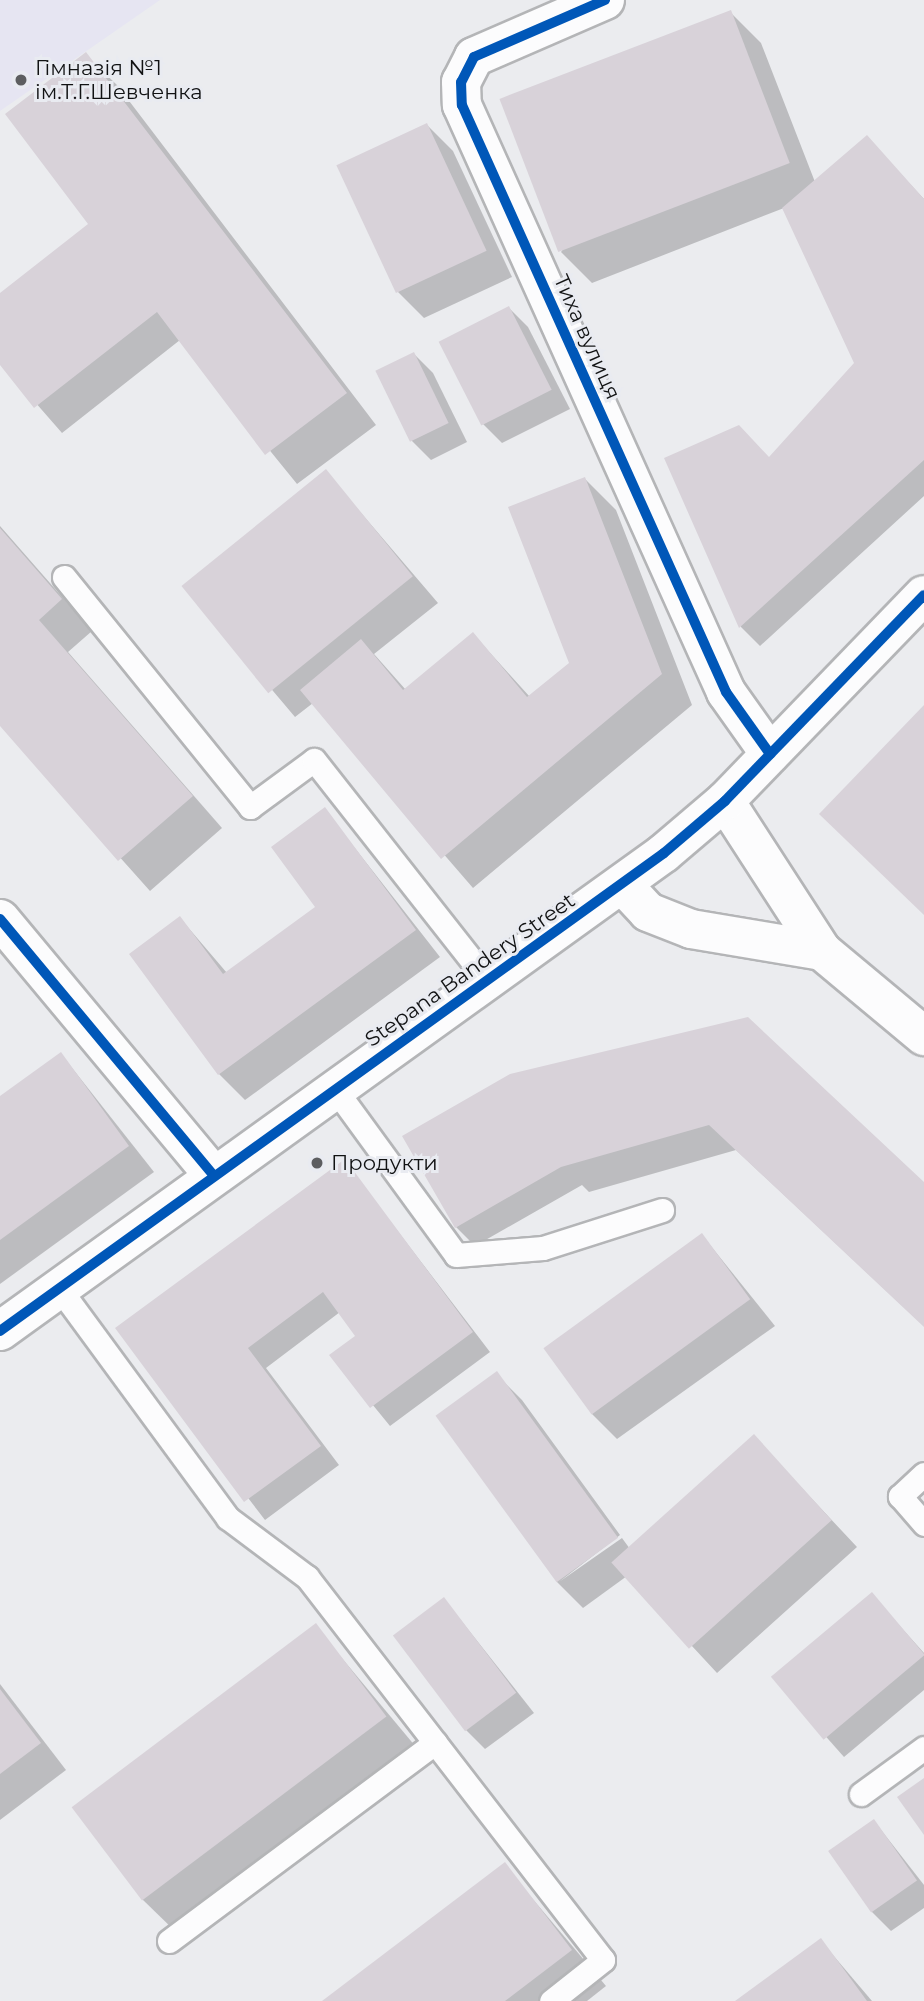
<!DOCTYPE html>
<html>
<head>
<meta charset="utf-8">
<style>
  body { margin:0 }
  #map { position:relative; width:924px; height:2001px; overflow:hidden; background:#ebecef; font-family:Montserrat,sans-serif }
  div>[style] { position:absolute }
  .education>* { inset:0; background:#e6e5f2 }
  .shadow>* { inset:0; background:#0003 }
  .building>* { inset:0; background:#d8d2d9; transform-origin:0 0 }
  .roads { filter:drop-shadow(2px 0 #b4b5b7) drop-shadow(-2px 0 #b4b5b7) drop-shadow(0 2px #b4b5b7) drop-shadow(0 -2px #b4b5b7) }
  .service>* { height:23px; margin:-11.5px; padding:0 11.5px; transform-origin:11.5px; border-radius:11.5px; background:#fcfcfd }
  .minor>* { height:38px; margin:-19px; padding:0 19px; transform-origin:19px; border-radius:19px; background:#fcfcfd }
  .primary>* { height:38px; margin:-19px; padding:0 19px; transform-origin:19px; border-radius:19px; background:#fcfcfd }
  .cycleway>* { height:10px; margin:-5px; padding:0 5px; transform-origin:5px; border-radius:5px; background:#0057b8 }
  .dots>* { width:19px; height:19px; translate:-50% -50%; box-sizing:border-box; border:4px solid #e9ebf1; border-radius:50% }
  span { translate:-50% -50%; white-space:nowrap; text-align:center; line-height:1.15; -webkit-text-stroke:6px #e9ebf1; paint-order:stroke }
  .poi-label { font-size:21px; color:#111213 }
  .left { translate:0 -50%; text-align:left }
  .street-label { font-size:21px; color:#111213 }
</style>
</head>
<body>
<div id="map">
  <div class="education">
    <i style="clip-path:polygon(0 0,160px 0,0 111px)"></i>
  </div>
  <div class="shadow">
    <i style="clip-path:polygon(730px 12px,761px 43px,815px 182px,867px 138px,924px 199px,924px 496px,760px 646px,741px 627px,666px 459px,770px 459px,856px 364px,784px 208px,592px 283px,561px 252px)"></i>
    <i style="clip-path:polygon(86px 55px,117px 85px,376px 425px,297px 484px,180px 340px,62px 433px,0 362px,0 295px,97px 235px)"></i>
    <i style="clip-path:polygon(427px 125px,453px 151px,512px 277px,424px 318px,398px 292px)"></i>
    <i style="clip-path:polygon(509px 308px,528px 327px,570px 409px,502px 443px,483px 424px)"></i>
    <i style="clip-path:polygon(414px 354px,433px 373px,467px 442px,431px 460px,412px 441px,378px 371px)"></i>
    <i style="clip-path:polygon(326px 472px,438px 603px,374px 654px,406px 690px,473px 634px,530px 697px,571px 664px,585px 479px,616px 510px,692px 705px,473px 888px,313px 703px,295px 717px,184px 586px)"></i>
    <i style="clip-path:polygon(0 526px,92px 631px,68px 652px,222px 828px,150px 891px,0 723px)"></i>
    <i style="clip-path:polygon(325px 810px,440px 957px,245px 1100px,219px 1074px,180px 918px,227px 973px,317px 907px)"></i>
    <i style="clip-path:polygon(747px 1019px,924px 1185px,924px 1326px,736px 1150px,589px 1192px,582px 1185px,475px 1246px,456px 1227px)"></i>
    <i style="clip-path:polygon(61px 1054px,154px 1172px,0 1284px,0 1098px)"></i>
    <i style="clip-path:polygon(344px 1161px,490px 1352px,390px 1426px,332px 1355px,358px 1336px,340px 1312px,266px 1368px,339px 1465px,265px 1520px,118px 1328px)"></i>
    <i style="clip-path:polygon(702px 1235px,775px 1326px,617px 1439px,591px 1413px)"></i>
    <i style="clip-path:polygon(496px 1374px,522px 1400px,620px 1535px,559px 1582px,622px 1538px,630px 1549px,754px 1437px,857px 1547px,717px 1673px,627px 1576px,583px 1608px,557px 1582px)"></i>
    <i style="clip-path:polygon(872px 1595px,924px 1653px,924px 1690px,844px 1757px,774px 1678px)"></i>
    <i style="clip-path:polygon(444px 1599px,534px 1713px,485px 1749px,466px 1730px)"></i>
    <i style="clip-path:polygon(315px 1626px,421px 1753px,178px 1934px,142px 1899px)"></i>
    <i style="clip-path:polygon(0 1684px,66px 1770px,0 1820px)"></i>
    <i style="clip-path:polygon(874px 1821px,924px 1885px,924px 1908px,891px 1931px,872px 1912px)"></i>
    <i style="clip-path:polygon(504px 1865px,606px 1986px,587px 2001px,325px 2001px)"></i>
    <i style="clip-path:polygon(821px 1941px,872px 2001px,738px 2001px)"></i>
  </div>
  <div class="building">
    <i style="left:731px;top:10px;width:164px;height:248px;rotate:69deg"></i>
    <i style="clip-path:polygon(86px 52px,347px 393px,265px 455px,157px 312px,34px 408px,0 365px,0 293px,88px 224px,5px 114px)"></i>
    <i style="left:427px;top:123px;width:141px;height:100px;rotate:65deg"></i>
    <i style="clip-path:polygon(867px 135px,924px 199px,924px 460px,739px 628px,664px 458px,739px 425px,769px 457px,854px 363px,782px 208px)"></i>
    <i style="left:509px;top:306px;width:94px;height:79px;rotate:63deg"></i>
    <i style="left:414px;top:352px;width:79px;height:43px;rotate:64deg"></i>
    <i style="left:326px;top:469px;width:138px;height:186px;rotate:51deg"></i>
    <i style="clip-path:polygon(585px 477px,662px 674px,441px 859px,300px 690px,361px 639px,403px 690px,473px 632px,527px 697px,569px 663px,508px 507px)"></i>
    <i style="clip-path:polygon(0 528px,62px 599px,39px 620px,193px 796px,118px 861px,0 726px)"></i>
    <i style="clip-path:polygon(924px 705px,924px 915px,819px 814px)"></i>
    <i style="clip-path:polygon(325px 807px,416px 930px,218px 1075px,129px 954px,180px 916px,223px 974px,315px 907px,271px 847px)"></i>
    <i style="clip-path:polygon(748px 1017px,924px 1182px,924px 1327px,709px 1125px,561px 1167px,455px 1228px,402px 1136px,510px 1074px)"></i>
    <i style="clip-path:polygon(61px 1052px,129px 1146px,0 1240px,0 1096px)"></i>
    <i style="clip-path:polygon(345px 1159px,473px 1332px,370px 1408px,329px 1355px,355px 1336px,323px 1292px,248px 1348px,321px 1446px,244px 1502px,115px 1328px)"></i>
    <i style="left:702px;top:1233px;width:82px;height:196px;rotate:54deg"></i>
    <i style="left:497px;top:1371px;width:206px;height:76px;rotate:54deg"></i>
    <i style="left:754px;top:1434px;width:116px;height:192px;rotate:48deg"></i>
    <i style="left:872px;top:1592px;width:82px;height:132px;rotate:50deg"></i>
    <i style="left:444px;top:1597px;width:120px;height:64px;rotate:53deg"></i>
    <i style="left:316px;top:1623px;width:117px;height:306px;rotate:53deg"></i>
    <i style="clip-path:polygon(0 1689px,41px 1743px,0 1774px)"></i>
    <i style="clip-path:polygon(924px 1778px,924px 1835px,897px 1797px)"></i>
    <i style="left:874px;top:1819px;width:75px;height:56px;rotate:55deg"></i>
    <i style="clip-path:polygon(505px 1862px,572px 1950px,505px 2001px,322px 2001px)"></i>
    <i style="clip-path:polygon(821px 1938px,867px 2001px,735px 2001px)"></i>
  </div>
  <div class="roads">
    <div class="service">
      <i style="left:64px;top:577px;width:296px;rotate:51deg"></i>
      <i style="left:250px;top:807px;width:79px;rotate:-36.3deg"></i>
      <i style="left:314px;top:760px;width:283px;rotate:51.8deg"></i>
      <i style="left:335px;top:1089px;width:205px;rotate:53.9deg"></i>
      <i style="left:456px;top:1255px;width:87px;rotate:-4.6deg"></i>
      <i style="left:543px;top:1248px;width:125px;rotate:-17.7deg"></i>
      <i style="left:59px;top:1288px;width:285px;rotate:53.7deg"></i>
      <i style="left:228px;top:1518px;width:99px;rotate:36.8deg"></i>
      <i style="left:307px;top:1577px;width:484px;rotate:52.3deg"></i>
      <i style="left:603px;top:1960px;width:66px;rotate:141.7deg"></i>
      <i style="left:924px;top:1474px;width:33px;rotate:137deg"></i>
      <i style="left:900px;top:1496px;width:37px;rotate:49deg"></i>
      <i style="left:861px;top:1794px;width:78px;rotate:-36.1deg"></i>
      <i style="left:169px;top:1941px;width:332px;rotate:-36.7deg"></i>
    </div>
    <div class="minor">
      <i style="left:605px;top:0;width:143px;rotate:156.5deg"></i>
      <i style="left:474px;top:57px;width:28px;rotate:117deg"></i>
      <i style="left:461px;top:82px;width:23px;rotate:88deg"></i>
      <i style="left:462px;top:105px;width:644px;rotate:65.78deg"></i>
      <i style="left:726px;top:692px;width:76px;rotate:54.6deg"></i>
      <i style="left:725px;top:801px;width:179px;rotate:57.1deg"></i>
      <i style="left:822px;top:951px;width:133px;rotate:39.8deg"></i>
      <i style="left:622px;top:884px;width:38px;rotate:47deg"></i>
      <i style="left:648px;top:912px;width:46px;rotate:21.6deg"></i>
      <i style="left:691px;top:929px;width:133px;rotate:9.5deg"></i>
      <i style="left:0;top:919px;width:334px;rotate:50.2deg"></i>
    </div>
    <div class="primary">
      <i style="left:0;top:1331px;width:818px;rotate:-35.75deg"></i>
      <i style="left:664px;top:853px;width:80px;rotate:-40.4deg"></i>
      <i style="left:725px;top:801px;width:286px;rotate:-46deg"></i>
    </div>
  </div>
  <div class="cycleway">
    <i style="left:605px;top:0;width:143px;rotate:156.5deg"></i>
    <i style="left:474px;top:57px;width:28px;rotate:117deg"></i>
    <i style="left:461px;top:82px;width:23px;rotate:88deg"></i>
    <i style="left:462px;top:105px;width:644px;rotate:65.78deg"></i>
    <i style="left:726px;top:692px;width:76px;rotate:54.6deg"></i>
    <i style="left:0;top:919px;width:334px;rotate:50.2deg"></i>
    <i style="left:0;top:1331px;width:818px;rotate:-35.75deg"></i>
    <i style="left:664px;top:853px;width:80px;rotate:-40.4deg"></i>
    <i style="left:725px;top:801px;width:286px;rotate:-46deg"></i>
  </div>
  <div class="dots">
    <i style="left:21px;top:80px;background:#5d5e60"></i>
    <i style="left:317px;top:1163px;background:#5d5e60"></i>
  </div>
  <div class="poi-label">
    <span class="left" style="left:35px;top:80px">Гімназія №1<br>ім.Т.Г.Шевченка</span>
    <span class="left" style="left:331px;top:1163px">Продукти</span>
  </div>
  <div class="street-label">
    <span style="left:587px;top:337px;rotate:66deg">Тиха вулиця</span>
    <span style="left:470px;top:970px;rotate:-35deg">Stepana Bandery Street</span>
  </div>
</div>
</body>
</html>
